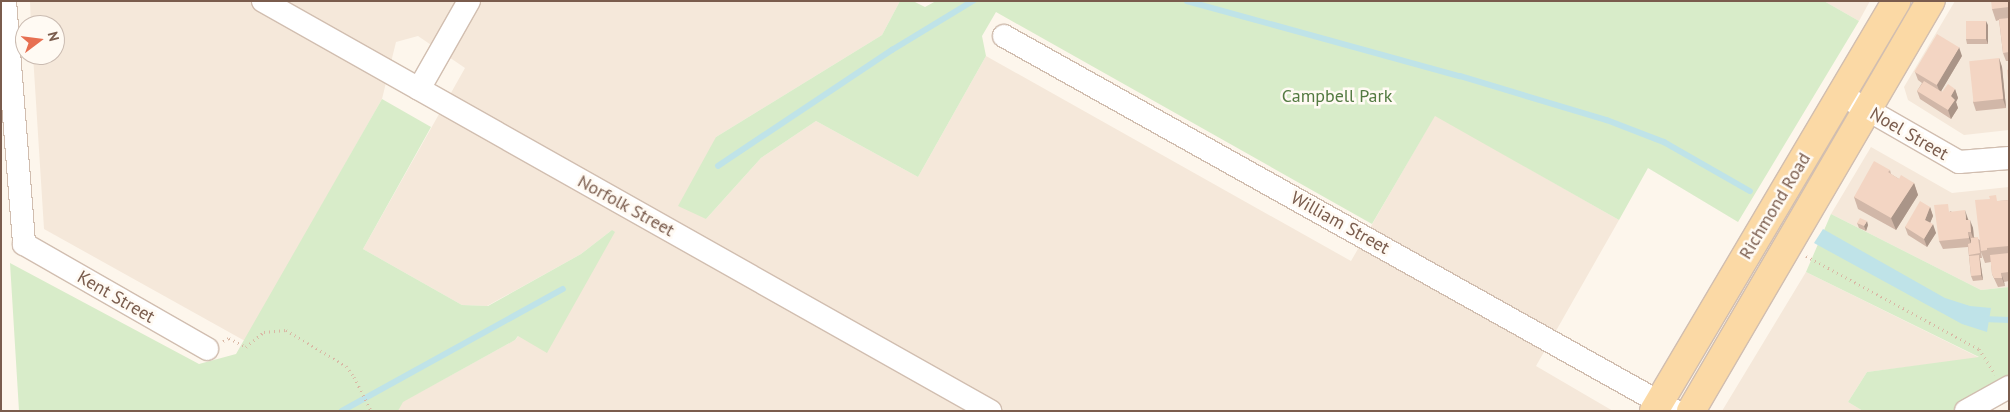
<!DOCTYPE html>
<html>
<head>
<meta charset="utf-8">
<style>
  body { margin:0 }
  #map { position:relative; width:2010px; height:412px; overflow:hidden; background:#fdf6ec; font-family:"PT Sans",sans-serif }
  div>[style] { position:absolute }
  .residential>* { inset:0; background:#f5e8da }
  .green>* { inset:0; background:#d8ecc9 }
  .water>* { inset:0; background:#bfe3e8 }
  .stream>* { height:5.5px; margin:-2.75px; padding:0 2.75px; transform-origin:2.75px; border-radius:2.75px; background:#bfe3e8 }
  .path>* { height:3px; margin-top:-1.5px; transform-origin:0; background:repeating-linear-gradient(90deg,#d9b8a5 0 1px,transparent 0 5px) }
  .roads { filter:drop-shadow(1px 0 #d1beb0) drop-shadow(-1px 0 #d1beb0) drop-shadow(0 1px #d1beb0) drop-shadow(0 -1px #d1beb0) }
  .minor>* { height:22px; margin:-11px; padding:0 11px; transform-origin:11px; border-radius:11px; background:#fff }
  .primary>* { height:28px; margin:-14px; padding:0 14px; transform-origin:14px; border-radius:14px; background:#fbd9a5 }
  .wall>* { inset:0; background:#d1b7a8 }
  .shaded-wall>* { inset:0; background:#aa9588 }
  .building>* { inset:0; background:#f3d5c3; transform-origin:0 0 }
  span { translate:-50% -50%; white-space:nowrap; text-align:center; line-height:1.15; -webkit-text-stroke:5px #fffaf3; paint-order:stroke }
  .park-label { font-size:18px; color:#537a41 }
  .street-label { font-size:18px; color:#7a5c4d }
  .frame { position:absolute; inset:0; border:2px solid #7a5c4d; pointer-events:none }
  .north { position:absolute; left:15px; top:15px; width:50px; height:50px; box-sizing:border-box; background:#fffaf3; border:1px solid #cabbb1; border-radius:50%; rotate:75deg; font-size:14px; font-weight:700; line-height:20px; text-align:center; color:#7a5c4d }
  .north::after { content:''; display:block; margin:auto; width:18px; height:22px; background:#e76f51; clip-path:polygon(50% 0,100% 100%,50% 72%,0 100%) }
</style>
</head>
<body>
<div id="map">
  <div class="residential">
    <i style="clip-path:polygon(30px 1px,900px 1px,882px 35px,716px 137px,706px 219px,761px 158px,816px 121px,918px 177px,986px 56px,1351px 261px,1435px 115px,1619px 220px,1536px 366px,1613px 411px,398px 411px,402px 402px,515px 340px,612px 230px,581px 254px,487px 306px,462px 305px,363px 249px,465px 68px,418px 36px,396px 42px,382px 99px,245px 341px,44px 229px,33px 55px,55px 55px,55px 25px,31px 25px)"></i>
    <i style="clip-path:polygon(1824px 1px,1870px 1px,1859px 21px)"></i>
    <i style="clip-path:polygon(1955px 1px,2009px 1px,2009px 130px,1964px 135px,1908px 100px,1904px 87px)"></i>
    <i style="clip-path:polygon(1871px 147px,1952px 193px,2009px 187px,2009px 287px,1981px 290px,1831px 214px)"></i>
    <i style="clip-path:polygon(1806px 272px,1980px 358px,1867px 372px,1848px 402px,1863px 411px,1722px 411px)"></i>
  </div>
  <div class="green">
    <i style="clip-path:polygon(900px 1px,913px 1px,925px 7px,936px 1px,1824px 1px,1859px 21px,1738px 222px,1648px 168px,1619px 220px,1435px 116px,1372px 224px,996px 12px,982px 36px,986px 56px,918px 177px,816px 121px,761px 158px,706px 219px,678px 206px,716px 137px,882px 35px)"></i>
    <i style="clip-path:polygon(382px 99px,431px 127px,363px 249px,462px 305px,488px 306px,581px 254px,612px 230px,615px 232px,547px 353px,518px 336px,515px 340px,403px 402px,398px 411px,19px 411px,10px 263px,199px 364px,236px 354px)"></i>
    <i style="clip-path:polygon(1831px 214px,1981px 290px,2009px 287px,2009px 378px,1956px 411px,1863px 411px,1848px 402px,1867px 372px,1979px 357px,1806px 272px)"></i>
  </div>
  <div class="water">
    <i style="clip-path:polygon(1823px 229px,1945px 298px,1970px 306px,1991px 308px,1987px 332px,1962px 324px,1814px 243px)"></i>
  </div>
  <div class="stream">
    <i style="left:1187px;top:1px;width:283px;rotate:15.4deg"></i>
    <i style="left:1460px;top:76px;width:153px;rotate:16.7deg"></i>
    <i style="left:1607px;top:120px;width:61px;rotate:21.1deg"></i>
    <i style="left:1664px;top:142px;width:99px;rotate:29.7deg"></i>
    <i style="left:718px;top:166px;width:209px;rotate:-33.7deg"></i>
    <i style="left:892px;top:50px;width:95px;rotate:-31.2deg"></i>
    <i style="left:1983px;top:319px;width:26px;rotate:2deg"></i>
    <i style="left:342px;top:411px;width:252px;rotate:-28.9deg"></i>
  </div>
  <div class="path">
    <i style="left:1806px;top:256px;width:196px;rotate:28.3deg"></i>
    <i style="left:1979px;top:349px;width:30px;rotate:57deg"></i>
    <i style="left:223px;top:341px;width:7px;rotate:-27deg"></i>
    <i style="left:229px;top:338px;width:19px;rotate:28deg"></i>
    <i style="left:246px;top:347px;width:23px;rotate:-40deg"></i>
    <i style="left:264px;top:332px;width:22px;rotate:-5deg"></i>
    <i style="left:286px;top:330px;width:70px;rotate:31deg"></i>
    <i style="left:346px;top:366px;width:14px;rotate:54deg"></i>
    <i style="left:354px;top:377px;width:38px;rotate:63deg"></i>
  </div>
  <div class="roads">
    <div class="minor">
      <i style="left:5px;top:1px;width:244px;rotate:85.5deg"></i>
      <i style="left:24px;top:244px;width:211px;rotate:29.8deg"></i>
      <i style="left:263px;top:1px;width:835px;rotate:29.42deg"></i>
      <i style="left:1004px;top:36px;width:769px;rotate:29.2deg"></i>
      <i style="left:419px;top:89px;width:101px;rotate:-60.4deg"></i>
      <i style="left:1842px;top:95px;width:135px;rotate:29.8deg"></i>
      <i style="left:1959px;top:162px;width:50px;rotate:-4.6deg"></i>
      <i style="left:1966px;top:411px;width:49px;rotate:-29.2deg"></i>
    </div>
    <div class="primary">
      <i style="left:1654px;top:411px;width:476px;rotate:-59.4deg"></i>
      <i style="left:1691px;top:411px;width:475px;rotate:-59.7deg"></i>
    </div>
  </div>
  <div class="wall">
    <i style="clip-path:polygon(2009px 1px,2009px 61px,2006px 61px,2003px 53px,1999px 20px,1996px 21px,1992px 9px)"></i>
    <i style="clip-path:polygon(1988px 25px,1988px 44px,1967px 44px,1966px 39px)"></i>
    <i style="clip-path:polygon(1962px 56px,1941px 91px,1942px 92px,1955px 89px,1958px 98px,1956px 102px,1958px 108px,1951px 119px,1920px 99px,1917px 91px,1922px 83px,1918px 80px,1915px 72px)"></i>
    <i style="clip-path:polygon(1999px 58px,2002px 67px,2006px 108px,1976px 111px,1973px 102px)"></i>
    <i style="clip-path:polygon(1890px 170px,1891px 174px,1899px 179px,1914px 183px,1918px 195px,1896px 230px,1858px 209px,1854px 197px)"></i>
    <i style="clip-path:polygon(2009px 200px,2009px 281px,2004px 282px,2005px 286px,1998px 287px,1992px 274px,1991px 262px,1985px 263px,1981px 252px,1982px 258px,1980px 258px,1983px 280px,1973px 281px,1971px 276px,1968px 247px,1943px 249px,1939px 241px,1950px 211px,1968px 219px,1973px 228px,1974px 237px,1980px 240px,1999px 201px)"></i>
    <i style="clip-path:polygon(1930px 207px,1933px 216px,1930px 223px,1936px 233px,1927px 247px,1908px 235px,1905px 227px)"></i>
    <i style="clip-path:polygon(1857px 223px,1868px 225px,1866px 231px,1859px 228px)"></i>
  </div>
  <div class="shaded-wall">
    <i style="clip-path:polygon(1986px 21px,1988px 25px,1988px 44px,1986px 39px)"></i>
    <i style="clip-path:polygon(1959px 47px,1962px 56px,1940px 93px,1937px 85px)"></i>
    <i style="clip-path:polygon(1999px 58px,2002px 67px,2006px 108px,2003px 99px)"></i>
    <i style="clip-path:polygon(1955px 89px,1958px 98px,1956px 102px,1958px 108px,1951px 119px,1948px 110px,1951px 96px)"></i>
    <i style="clip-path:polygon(1914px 183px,1918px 195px,1896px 230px,1891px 218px)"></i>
    <i style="clip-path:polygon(1930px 207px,1933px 216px,1928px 228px,1925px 220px)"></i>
    <i style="clip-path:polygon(1965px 210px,1968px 219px,1970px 229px,1966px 220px)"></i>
    <i style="clip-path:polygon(1970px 220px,1973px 228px,1974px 241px,1971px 232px)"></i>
    <i style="clip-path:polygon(1867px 221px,1868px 225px,1866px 231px,1864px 226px)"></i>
    <i style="clip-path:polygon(1933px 224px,1936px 233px,1927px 247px,1924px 239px)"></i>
    <i style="clip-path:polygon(1968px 232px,1971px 241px,1972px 246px,1969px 238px)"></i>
    <i style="clip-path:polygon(1979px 255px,1980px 260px,1983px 280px,1981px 275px)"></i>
    <i style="clip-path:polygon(2001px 273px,2004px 282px,2005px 286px,2002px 278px)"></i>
  </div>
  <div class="building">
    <i style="clip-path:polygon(1991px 1px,2009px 1px,2009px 7px,1992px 9px)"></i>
    <i style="clip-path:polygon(2009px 18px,2009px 52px,2003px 53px,1999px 19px)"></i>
    <i style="left:1966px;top:21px;width:20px;height:18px"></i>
    <i style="left:1937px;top:34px;width:26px;height:44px;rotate:31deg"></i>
    <i style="left:1999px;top:58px;width:41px;height:30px;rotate:84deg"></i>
    <i style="clip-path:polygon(2009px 69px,2009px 89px,2007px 70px)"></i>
    <i style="clip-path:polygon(1924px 81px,1942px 92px,1948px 84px,1955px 89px,1951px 96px,1955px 100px,1948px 110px,1917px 91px)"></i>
    <i style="clip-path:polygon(1874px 161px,1890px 170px,1888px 172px,1899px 179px,1901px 175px,1914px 183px,1891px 218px,1854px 197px)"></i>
    <i style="clip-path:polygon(1996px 195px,1997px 201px,2009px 200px,2009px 246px,1987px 248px,1987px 250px,1981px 251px,1975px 200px,1990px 199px,1989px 196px)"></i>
    <i style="clip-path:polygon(1920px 201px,1930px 207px,1925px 220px,1933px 224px,1924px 239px,1905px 227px)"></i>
    <i style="clip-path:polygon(1948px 204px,1949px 212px,1965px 210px,1966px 220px,1970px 220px,1971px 232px,1968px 232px,1969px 238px,1939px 241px,1934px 205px)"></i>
    <i style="clip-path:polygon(1860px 218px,1867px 221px,1864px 226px,1857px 223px)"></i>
    <i style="clip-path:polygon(1978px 237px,1980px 253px,1969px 255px,1968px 244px,1971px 243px,1971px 238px)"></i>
    <i style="clip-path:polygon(2009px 253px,2009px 272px,2001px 273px,2002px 278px,1994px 278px,1992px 274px,1990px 255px)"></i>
    <i style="left:1979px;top:255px;width:20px;height:10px;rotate:84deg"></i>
  </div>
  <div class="park-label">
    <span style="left:1337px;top:96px">Campbell Park</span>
  </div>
  <div class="street-label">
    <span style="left:1909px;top:134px;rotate:30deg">Noel Street</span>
    <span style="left:626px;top:206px;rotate:29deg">Norfolk Street</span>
    <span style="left:1775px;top:206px;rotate:-59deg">Richmond Road</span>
    <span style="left:1340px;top:223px;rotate:29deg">William Street</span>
    <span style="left:116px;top:297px;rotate:30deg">Kent Street</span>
  </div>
  <div class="frame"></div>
  <div class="north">N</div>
</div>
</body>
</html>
